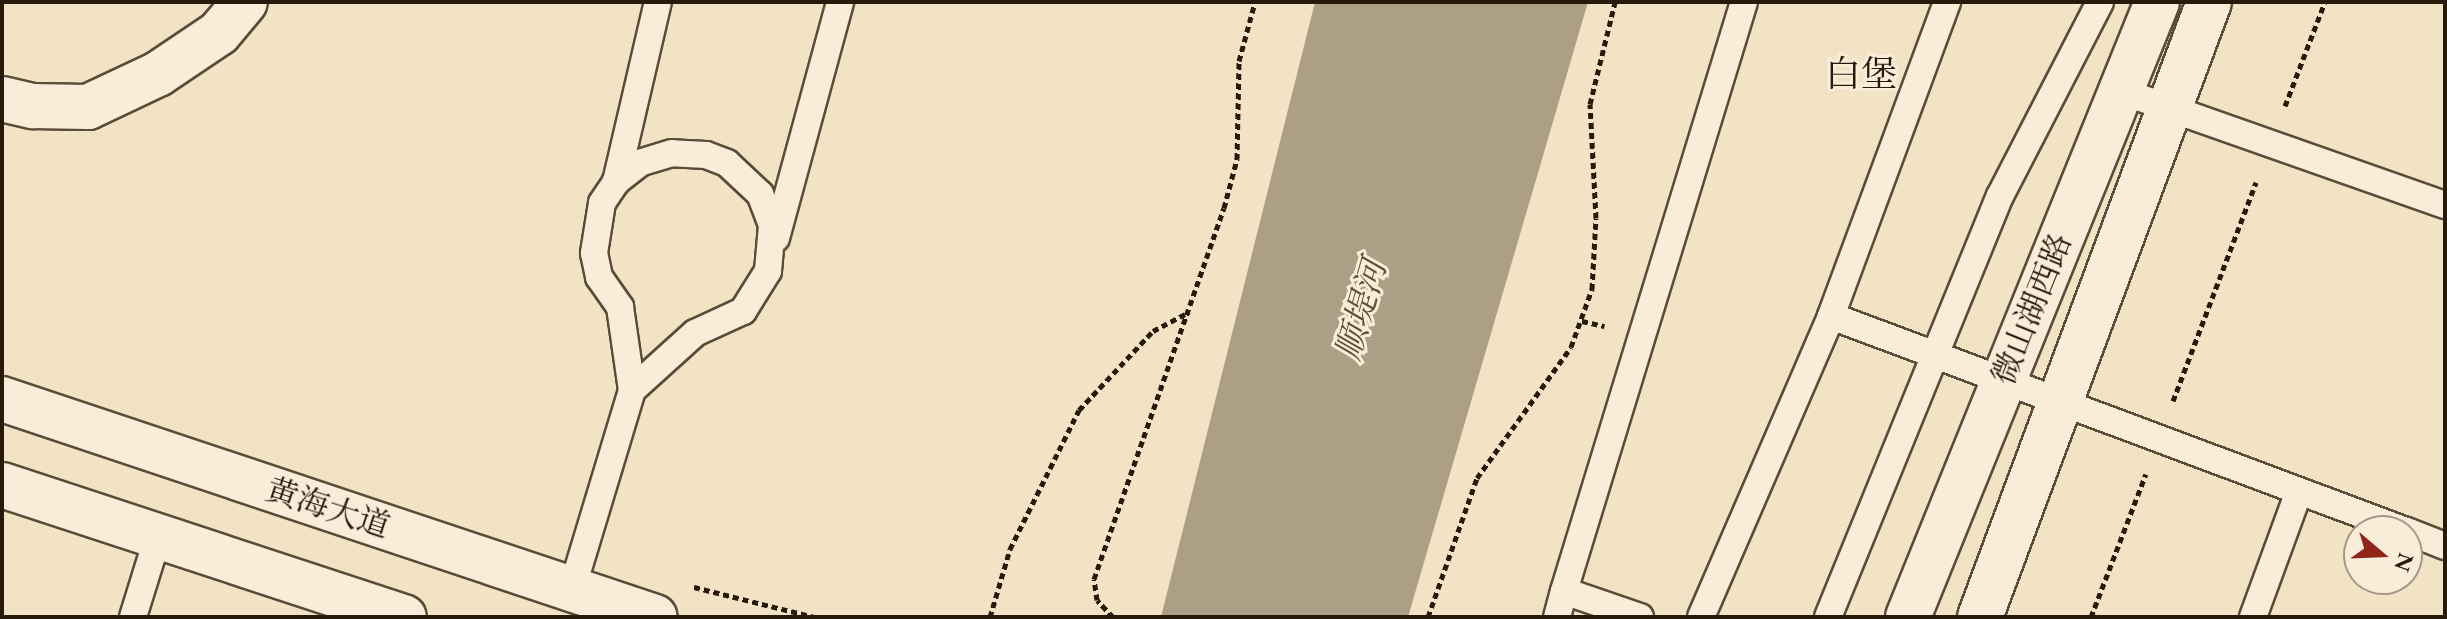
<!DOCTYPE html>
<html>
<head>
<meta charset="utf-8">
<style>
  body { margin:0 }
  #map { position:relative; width:2447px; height:619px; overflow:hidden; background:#f2e3c4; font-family:"EB Garamond","Noto Serif SC",serif }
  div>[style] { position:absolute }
  .water>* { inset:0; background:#ad9f85 }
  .path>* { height:5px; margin-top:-2.5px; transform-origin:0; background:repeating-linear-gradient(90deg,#261a0a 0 6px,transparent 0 10px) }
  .roads { filter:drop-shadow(2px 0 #594c38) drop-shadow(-2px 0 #594c38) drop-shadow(0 2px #594c38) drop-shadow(0 -2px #594c38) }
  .lane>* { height:26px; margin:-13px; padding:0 13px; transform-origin:13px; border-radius:13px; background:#f7edd9 }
  .street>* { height:44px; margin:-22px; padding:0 22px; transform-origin:22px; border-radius:22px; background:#f7edd9 }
  .secondary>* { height:44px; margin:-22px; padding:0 22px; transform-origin:22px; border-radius:22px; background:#f7edd9 }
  span { translate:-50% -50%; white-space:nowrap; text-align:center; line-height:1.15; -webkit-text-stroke:6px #f7edd9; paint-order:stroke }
  .street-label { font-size:32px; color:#261a0a }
  .water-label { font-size:34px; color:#5c4f3b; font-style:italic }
  .quarter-label { font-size:36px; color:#261a0a }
  .frame { position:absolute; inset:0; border:4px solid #261a0a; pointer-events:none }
  .north { position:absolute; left:2343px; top:515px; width:80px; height:80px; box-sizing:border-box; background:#f7edd9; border:2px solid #a39986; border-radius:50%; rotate:109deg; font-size:22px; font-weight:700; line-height:32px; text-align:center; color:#261a0a }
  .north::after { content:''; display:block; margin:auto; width:28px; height:36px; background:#8f2418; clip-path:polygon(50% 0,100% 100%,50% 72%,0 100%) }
</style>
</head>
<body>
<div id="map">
  <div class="water">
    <i style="clip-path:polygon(1315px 2px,1588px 2px,1408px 617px,1161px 617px)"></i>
  </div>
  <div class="path">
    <i style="left:2285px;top:106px;width:111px;rotate:-69deg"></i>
    <i style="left:1582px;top:321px;width:23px;rotate:13deg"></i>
    <i style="left:2173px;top:401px;width:234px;rotate:-69.2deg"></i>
    <i style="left:694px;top:587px;width:124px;rotate:14deg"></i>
    <i style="left:990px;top:617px;width:71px;rotate:-73.6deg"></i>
    <i style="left:1010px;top:549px;width:155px;rotate:-63.6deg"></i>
    <i style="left:1079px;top:410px;width:108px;rotate:-46.9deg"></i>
    <i style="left:1153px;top:331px;width:41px;rotate:-27.8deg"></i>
    <i style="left:1113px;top:617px;width:23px;rotate:-133deg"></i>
    <i style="left:1097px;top:600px;width:21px;rotate:-98deg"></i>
    <i style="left:1094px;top:579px;width:393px;rotate:-70.7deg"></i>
    <i style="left:1224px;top:208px;width:51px;rotate:-75.1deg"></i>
    <i style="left:1237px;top:159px;width:98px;rotate:-88.8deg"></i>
    <i style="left:1239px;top:61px;width:61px;rotate:-74.8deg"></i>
    <i style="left:1428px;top:617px;width:147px;rotate:-70.6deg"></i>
    <i style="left:1477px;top:478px;width:161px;rotate:-54.3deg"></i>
    <i style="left:1571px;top:347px;width:62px;rotate:-70.1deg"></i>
    <i style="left:1592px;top:289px;width:71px;rotate:-86.8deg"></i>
    <i style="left:1596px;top:218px;width:114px;rotate:-93deg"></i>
    <i style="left:1590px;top:104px;width:105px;rotate:-76.2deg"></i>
    <i style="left:2091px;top:617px;width:153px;rotate:-69deg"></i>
  </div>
  <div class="roads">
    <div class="lane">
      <i style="left:2121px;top:91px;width:343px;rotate:19.4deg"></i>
      <i style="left:616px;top:182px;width:185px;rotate:-76.9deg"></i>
      <i style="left:776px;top:238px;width:245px;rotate:-74.8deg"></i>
      <i style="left:1831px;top:316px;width:614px;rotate:20.5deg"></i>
      <i style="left:2407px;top:531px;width:41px;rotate:21.5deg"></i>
      <i style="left:572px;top:589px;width:208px;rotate:-73.2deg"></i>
      <i style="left:632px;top:390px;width:85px;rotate:-42.1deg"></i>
      <i style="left:695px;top:333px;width:53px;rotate:-24.6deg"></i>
      <i style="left:743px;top:311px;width:47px;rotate:-58deg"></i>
      <i style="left:768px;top:271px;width:46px;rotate:-85deg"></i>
      <i style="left:772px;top:225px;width:33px;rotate:-111deg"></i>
      <i style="left:760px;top:194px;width:45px;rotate:-136.8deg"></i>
      <i style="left:727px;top:163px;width:22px;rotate:-159deg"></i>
      <i style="left:706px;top:155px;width:34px;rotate:-177deg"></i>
      <i style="left:672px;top:153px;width:34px;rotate:163deg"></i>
      <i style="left:640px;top:163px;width:31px;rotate:142deg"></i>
      <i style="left:616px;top:182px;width:25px;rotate:124deg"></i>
      <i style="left:602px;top:203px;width:51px;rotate:99.1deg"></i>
      <i style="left:594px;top:253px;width:25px;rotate:78deg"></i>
      <i style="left:599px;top:277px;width:37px;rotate:55deg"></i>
      <i style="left:620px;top:307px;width:84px;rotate:81.8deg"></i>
      <i style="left:133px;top:617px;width:85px;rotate:-72.8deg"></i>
      <i style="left:1557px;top:617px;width:27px;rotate:-75deg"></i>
      <i style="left:1640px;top:617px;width:80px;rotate:-161.1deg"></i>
      <i style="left:1564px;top:591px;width:616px;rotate:-73.01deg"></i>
      <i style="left:1701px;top:617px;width:328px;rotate:-66.6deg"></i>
      <i style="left:1831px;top:316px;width:335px;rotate:-69.7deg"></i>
      <i style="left:1828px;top:617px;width:455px;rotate:-67.8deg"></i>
      <i style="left:2000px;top:196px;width:218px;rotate:-62.7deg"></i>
      <i style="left:2253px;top:617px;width:134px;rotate:-69.9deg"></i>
    </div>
    <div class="street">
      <i style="left:2px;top:99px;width:32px;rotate:13deg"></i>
      <i style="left:33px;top:106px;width:55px;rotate:1deg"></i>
      <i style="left:88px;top:107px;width:77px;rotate:-25.2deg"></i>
      <i style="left:158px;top:74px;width:73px;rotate:-33.9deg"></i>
      <i style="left:219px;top:33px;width:40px;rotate:-50deg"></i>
    </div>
    <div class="secondary">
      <i style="left:2px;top:399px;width:688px;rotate:18.46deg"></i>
      <i style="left:2px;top:485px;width:423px;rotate:18.2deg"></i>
      <i style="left:1908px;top:617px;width:663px;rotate:-67.96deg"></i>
      <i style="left:1980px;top:617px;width:656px;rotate:-69.58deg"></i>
    </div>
  </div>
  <div class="street-label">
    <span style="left:2032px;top:309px;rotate:-68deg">微山湖西路</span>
    <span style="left:328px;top:508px;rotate:18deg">黄海大道</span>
  </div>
  <div class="water-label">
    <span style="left:1361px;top:310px;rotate:-74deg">顺堤河</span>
  </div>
  <div class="quarter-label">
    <span style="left:1861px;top:74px">白堡</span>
  </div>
  <div class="frame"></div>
  <div class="north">N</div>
</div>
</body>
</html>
